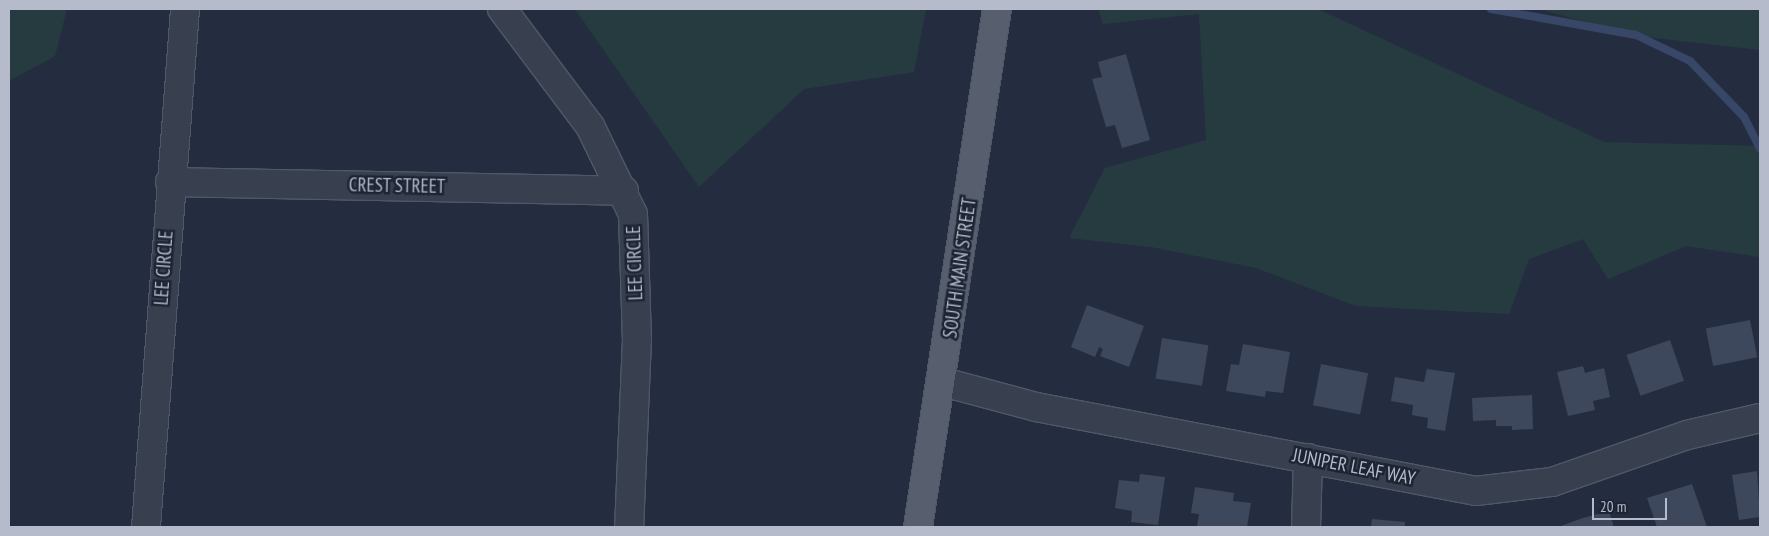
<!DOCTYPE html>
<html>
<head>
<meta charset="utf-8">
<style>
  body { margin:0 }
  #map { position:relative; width:1769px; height:536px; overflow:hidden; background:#242d3f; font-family:"PT Sans Narrow",sans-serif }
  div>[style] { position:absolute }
  .green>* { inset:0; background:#263b40 }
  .stream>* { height:8px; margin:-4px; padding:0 4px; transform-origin:4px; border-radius:4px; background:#384767 }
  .building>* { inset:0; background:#3e485d; transform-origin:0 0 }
  .roads { filter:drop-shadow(1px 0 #505867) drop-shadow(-1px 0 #505867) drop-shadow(0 1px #505867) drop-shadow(0 -1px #505867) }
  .minor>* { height:28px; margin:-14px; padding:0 14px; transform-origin:14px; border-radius:14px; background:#38404f }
  .major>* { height:28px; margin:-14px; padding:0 14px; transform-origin:14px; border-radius:14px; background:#575f6f }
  span { translate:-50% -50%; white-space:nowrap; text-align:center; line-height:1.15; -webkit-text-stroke:5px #1d2534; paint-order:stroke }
  .street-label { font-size:19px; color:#b5bbca }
  .frame { position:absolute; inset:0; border:10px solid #b5bbca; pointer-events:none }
  .scale { position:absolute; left:1592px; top:498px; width:75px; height:22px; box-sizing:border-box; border:2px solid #b5bbca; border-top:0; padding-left:6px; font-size:15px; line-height:18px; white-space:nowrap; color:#b5bbca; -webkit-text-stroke:4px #1d2534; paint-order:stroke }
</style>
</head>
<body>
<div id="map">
  <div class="green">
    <i style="clip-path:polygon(9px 9px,67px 9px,55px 56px,9px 81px)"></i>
    <i style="clip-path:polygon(575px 9px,926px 9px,914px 72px,804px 89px,699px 187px)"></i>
    <i style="clip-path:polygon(1098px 9px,1318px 9px,1604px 142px,1760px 146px,1760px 257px,1686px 246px,1608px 279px,1583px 239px,1529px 259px,1509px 314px,1356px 306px,1256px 268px,1151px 247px,1069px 238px,1105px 168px,1206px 140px,1199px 14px,1103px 24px)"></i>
    <i style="clip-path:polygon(1540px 9px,1760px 9px,1760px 50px,1629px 35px)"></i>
  </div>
  <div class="stream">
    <i style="left:1491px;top:9px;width:147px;rotate:10.2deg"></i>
    <i style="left:1636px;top:35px;width:60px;rotate:25.7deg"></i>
    <i style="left:1690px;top:61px;width:78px;rotate:46deg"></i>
    <i style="left:1744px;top:117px;width:35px;rotate:63deg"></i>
  </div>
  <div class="building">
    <i style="clip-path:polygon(1126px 54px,1150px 140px,1122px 148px,1115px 125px,1106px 127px,1092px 79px,1102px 77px,1098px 62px)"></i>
    <i style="clip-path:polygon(1087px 305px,1144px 326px,1129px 367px,1100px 356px,1103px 349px,1099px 347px,1095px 357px,1071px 347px)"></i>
    <i style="left:1750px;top:320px;width:38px;height:45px;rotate:79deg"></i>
    <i style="left:1162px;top:338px;width:47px;height:41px;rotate:9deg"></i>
    <i style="left:1670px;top:340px;width:43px;height:46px;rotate:71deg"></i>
    <i style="clip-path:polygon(1243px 344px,1290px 352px,1283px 393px,1266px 391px,1265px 397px,1226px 391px,1231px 364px,1239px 365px)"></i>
    <i style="left:1321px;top:364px;width:48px;height:42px;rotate:11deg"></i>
    <i style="clip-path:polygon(1583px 366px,1585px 373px,1604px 368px,1610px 397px,1593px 401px,1595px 410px,1568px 416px,1557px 372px)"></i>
    <i style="clip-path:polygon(1427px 369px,1455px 373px,1445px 431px,1427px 428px,1428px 418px,1412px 415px,1413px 405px,1391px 401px,1395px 377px,1424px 382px)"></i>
    <i style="clip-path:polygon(1532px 395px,1533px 429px,1512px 430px,1512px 426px,1496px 426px,1496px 420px,1473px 421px,1472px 398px)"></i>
    <i style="clip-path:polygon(1757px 471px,1760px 517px,1739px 520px,1732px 475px)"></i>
    <i style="clip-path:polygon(1140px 474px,1165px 477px,1158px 525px,1131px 522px,1132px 511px,1115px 508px,1119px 480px,1139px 482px)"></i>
    <i style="clip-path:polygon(1692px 484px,1707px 527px,1657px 527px,1647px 498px)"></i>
    <i style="clip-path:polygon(1195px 487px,1234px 493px,1233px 501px,1251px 503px,1247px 527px,1197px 527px,1199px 514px,1191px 513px)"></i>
    <i style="clip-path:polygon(1609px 511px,1614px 527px,1558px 527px,1583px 518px)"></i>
    <i style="clip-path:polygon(1372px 519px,1405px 522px,1405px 527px,1371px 527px)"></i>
  </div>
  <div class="roads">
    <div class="minor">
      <i style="left:502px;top:9px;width:146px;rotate:53.1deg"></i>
      <i style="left:590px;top:126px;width:98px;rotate:64deg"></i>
      <i style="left:633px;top:214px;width:125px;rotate:88.2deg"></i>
      <i style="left:637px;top:339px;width:188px;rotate:92.4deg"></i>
      <i style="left:170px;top:182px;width:454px;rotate:1.1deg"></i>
      <i style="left:943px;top:382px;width:96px;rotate:15deg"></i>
      <i style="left:1036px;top:407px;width:448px;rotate:10.8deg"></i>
      <i style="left:1476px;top:491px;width:77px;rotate:-6.8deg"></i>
      <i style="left:1552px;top:482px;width:143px;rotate:-19.2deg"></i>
      <i style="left:1687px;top:435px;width:75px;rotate:-13.1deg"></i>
      <i style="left:146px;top:527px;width:519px;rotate:-85.69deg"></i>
      <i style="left:1306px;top:527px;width:69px;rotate:-88.3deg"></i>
    </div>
    <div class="major">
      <i style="left:918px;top:527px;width:524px;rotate:-81.33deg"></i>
    </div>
  </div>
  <div class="street-label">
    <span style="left:397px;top:186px;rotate:1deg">CREST STREET</span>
    <span style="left:635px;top:263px;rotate:-92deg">LEE CIRCLE</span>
    <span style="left:164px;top:268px;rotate:-86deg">LEE CIRCLE</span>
    <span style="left:960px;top:268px;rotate:-82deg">SOUTH MAIN STREET</span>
    <span style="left:1354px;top:467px;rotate:11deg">JUNIPER LEAF WAY</span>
  </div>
  <div class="frame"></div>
  <div class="scale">20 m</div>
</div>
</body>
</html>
